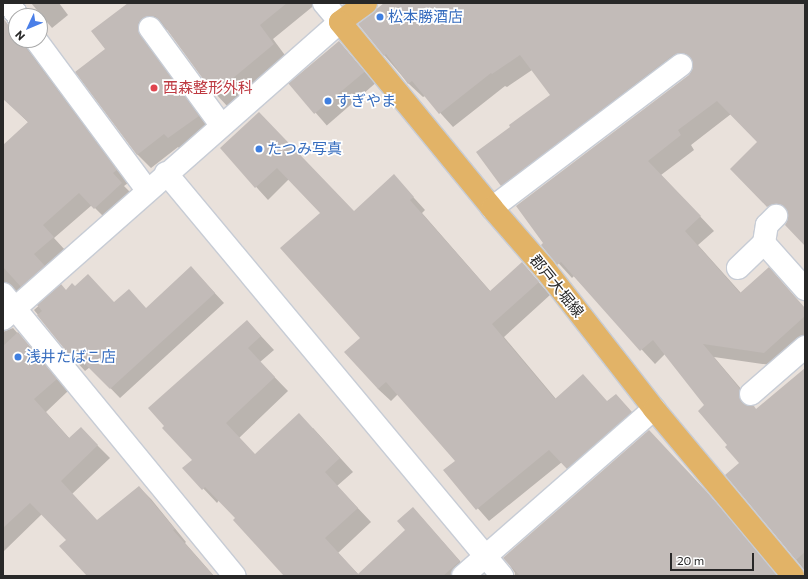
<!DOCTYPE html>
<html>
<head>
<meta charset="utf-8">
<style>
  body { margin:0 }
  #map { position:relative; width:808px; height:579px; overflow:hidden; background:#e9e1db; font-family:Commissioner,"Noto Sans JP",sans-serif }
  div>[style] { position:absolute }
  .shadow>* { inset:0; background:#0003; transform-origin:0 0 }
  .building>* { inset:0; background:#c2bbb8; transform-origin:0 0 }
  .roads { filter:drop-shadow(1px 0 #c7ccd5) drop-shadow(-1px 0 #c7ccd5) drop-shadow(0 1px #c7ccd5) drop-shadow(0 -1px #c7ccd5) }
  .minor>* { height:22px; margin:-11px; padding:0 11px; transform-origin:11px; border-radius:11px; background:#fff }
  .major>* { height:22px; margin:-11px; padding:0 11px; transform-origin:11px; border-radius:11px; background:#e2b367 }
  .dots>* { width:11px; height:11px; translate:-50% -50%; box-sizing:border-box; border:2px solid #fff; border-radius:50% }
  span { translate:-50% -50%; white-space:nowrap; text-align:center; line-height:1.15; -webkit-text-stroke:3.5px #fff; paint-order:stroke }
  .shop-label { font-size:15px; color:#366cbe }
  .left { translate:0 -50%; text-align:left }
  .health-label { font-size:15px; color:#be3a42 }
  .street-label { font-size:15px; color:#282828 }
  .frame { position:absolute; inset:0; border:4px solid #282828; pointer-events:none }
  .north { position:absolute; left:8px; top:8px; width:40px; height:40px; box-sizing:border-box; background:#fff; border:1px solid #a9a9a9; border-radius:50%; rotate:226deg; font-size:11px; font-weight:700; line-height:16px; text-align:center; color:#282828 }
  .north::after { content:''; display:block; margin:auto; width:14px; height:18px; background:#4a7fe8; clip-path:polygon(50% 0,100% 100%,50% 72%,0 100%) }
  .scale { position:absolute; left:670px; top:553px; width:84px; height:18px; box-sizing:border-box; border:2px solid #282828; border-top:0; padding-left:5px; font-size:12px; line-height:14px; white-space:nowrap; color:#282828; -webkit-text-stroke:3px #fff; paint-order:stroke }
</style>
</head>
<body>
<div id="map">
  <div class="shadow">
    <i style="clip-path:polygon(31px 3px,59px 3px,68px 15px,52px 28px)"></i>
    <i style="clip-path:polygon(129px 3px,317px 3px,273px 39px,287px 58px,228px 107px,215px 93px,168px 30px,163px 29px,211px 130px,182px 151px,178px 147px,151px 168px,137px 154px,107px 50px)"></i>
    <i style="clip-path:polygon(385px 3px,805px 3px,805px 245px,789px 217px,782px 220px,731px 169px,759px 142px,731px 114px,691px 145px,694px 150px,661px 175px,714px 231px,698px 245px,741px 293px,769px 268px,805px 309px,805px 357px,791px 368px,714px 357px,753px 403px,753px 407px,757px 410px,805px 369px,805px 571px,727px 475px,741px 463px,706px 405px,665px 354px,655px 364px,574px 276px,572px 278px,542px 245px,689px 76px,694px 66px,687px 68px,515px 199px,502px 185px,552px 96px,532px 70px,507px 87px,505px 86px,453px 127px,425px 96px,423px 97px,409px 84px,384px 55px)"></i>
    <i style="clip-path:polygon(16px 35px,16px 40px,21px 40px,25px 44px,128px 183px,124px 186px,134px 196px,107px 220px,92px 205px,54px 238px,65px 250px,56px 278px,3px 303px,3px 146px,29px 123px,3px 98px,3px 40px)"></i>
    <i style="left:339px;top:42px;width:55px;height:64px;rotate:49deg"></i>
    <i style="clip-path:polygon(259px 114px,354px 212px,394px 176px,425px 210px,422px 213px,491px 292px,522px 263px,550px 295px,504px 337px,556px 399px,608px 402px,616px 395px,643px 425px,580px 480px,562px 462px,489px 521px,445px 471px,456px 461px,398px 394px,391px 401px,378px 389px,321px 213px,289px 179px,268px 200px,221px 148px)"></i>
    <i style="clip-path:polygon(200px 277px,224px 303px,120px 398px,90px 367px,85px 371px,76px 361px,34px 310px,61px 286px,66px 291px,75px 288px,115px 303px,146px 309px)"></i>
    <i style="clip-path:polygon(247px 321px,274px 350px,260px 362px,288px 391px,239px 438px,255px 455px,313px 428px,353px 472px,337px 486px,371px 522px,338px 553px,359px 575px,407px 531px,413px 508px,473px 576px,285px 576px,236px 518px,219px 500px,217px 503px,184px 468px,193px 460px)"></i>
    <i style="clip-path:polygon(13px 328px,68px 391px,46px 412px,70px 439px,81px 429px,110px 458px,72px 494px,97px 521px,139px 487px,151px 499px,186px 542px,185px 543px,214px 576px,88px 576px,67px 540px,42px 514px,3px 552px,3px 332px)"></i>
    <i style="clip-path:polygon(662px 445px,720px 507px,778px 576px,515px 576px,515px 573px,505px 558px)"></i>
  </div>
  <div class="building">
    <i style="clip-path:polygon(128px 3px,287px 3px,260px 25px,274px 44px,214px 94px,160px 20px,155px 16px,149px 16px,142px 18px,138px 23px,138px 29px,140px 35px,199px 116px,168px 138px,164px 134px,137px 155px,75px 72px,105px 49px,91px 31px)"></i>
    <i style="clip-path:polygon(384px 3px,805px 3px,805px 246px,785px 225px,788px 219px,788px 213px,785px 207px,779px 204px,772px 204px,767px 207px,730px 169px,757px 142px,717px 101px,678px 130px,681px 135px,648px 161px,701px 216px,685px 231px,740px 293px,769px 267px,805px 308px,805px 316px,764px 353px,703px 344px,740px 389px,739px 396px,741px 402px,747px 406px,754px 406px,756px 409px,805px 368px,805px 552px,796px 560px,725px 475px,739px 463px,725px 447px,727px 445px,698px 411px,704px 405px,653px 340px,640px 351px,561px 262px,557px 265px,541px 245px,543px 243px,516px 206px,689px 75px,693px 69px,693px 63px,691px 58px,685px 53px,679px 53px,673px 55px,501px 186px,476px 152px,510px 127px,509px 125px,550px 95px,520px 55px,492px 74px,491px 73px,439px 114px,412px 81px,408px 84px,386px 54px,384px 56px,358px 24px)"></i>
    <i style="clip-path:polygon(3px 18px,16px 35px,16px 40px,20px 40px,29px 52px,117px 170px,113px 173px,122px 183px,94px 209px,79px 193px,43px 225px,54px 237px,34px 254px,45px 266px,21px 287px,3px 267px,3px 145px,28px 122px,3px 99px)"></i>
    <i style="left:339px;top:41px;width:40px;height:66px;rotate:50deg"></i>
    <i style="clip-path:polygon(259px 112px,354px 211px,394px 174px,414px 197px,410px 200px,490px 291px,522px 262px,539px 282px,492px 324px,555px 399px,583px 374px,607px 401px,616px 394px,632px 412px,567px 469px,549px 450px,476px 510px,443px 470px,455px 461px,386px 382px,378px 389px,344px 352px,360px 338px,280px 248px,320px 213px,277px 168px,255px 188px,220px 148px)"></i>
    <i style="clip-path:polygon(191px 266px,215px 293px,110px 389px,79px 358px,75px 362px,37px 315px,42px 311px,37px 305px,61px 284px,66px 290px,72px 283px,75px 286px,88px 274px,114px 302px,129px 289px,146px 308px)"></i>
    <i style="clip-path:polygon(247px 320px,261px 336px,248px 348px,275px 377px,226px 423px,255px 454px,299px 413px,340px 458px,325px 472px,358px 508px,325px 538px,358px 574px,405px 530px,397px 521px,413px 507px,460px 561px,443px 576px,284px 576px,233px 520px,235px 518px,205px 487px,202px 490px,182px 468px,192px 460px,162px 428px,164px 426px,148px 408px)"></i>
    <i style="clip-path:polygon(18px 332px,57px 379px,34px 399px,69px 438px,81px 427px,98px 445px,61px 481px,97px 520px,139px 486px,175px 529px,173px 530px,214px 576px,87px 576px,59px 546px,66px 540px,30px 503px,3px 528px,3px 346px)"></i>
    <i style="clip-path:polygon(649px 430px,707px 492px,777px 576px,520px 576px,503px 558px)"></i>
  </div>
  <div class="roads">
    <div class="minor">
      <i style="left:8px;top:3px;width:16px;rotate:52deg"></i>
      <i style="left:150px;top:28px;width:120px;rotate:53.8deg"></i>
      <i style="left:36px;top:40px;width:187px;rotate:53.5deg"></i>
      <i style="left:166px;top:173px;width:525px;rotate:50.18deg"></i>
      <i style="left:492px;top:208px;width:237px;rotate:-37.1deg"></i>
      <i style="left:764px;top:243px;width:18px;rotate:-81deg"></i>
      <i style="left:767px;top:225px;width:13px;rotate:-45deg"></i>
      <i style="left:738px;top:268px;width:36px;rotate:-44deg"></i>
      <i style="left:764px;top:243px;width:62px;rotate:48.3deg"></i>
      <i style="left:3px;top:294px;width:365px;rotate:50.6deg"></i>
      <i style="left:3px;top:319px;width:449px;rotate:-41.4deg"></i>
      <i style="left:340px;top:22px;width:25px;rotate:-130deg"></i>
      <i style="left:751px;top:394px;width:72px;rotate:-41deg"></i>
      <i style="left:463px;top:576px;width:254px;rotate:-41.2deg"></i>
    </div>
    <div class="major">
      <i style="left:366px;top:3px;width:32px;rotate:144deg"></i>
      <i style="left:340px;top:22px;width:240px;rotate:50.7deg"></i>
      <i style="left:492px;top:208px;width:79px;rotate:49.1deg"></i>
      <i style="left:544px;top:268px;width:179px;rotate:52deg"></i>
      <i style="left:654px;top:409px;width:217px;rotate:50.2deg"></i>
    </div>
  </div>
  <div class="dots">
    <i style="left:380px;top:17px;background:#3f7fe0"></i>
    <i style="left:154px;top:88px;background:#e0444e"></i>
    <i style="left:328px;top:101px;background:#3f7fe0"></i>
    <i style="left:259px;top:149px;background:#3f7fe0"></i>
    <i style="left:18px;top:357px;background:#3f7fe0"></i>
  </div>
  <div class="shop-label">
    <span class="left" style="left:388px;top:17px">松本勝酒店</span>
    <span class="left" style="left:336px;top:101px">すぎやま</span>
    <span class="left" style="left:267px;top:149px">たつみ写真</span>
    <span class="left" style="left:26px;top:357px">浅井たばこ店</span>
  </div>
  <div class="health-label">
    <span class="left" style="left:163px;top:88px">西森整形外科</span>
  </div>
  <div class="street-label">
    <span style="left:557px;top:286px;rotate:51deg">郡戸大堀線</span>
  </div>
  <div class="frame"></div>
  <div class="north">N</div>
  <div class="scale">20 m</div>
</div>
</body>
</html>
